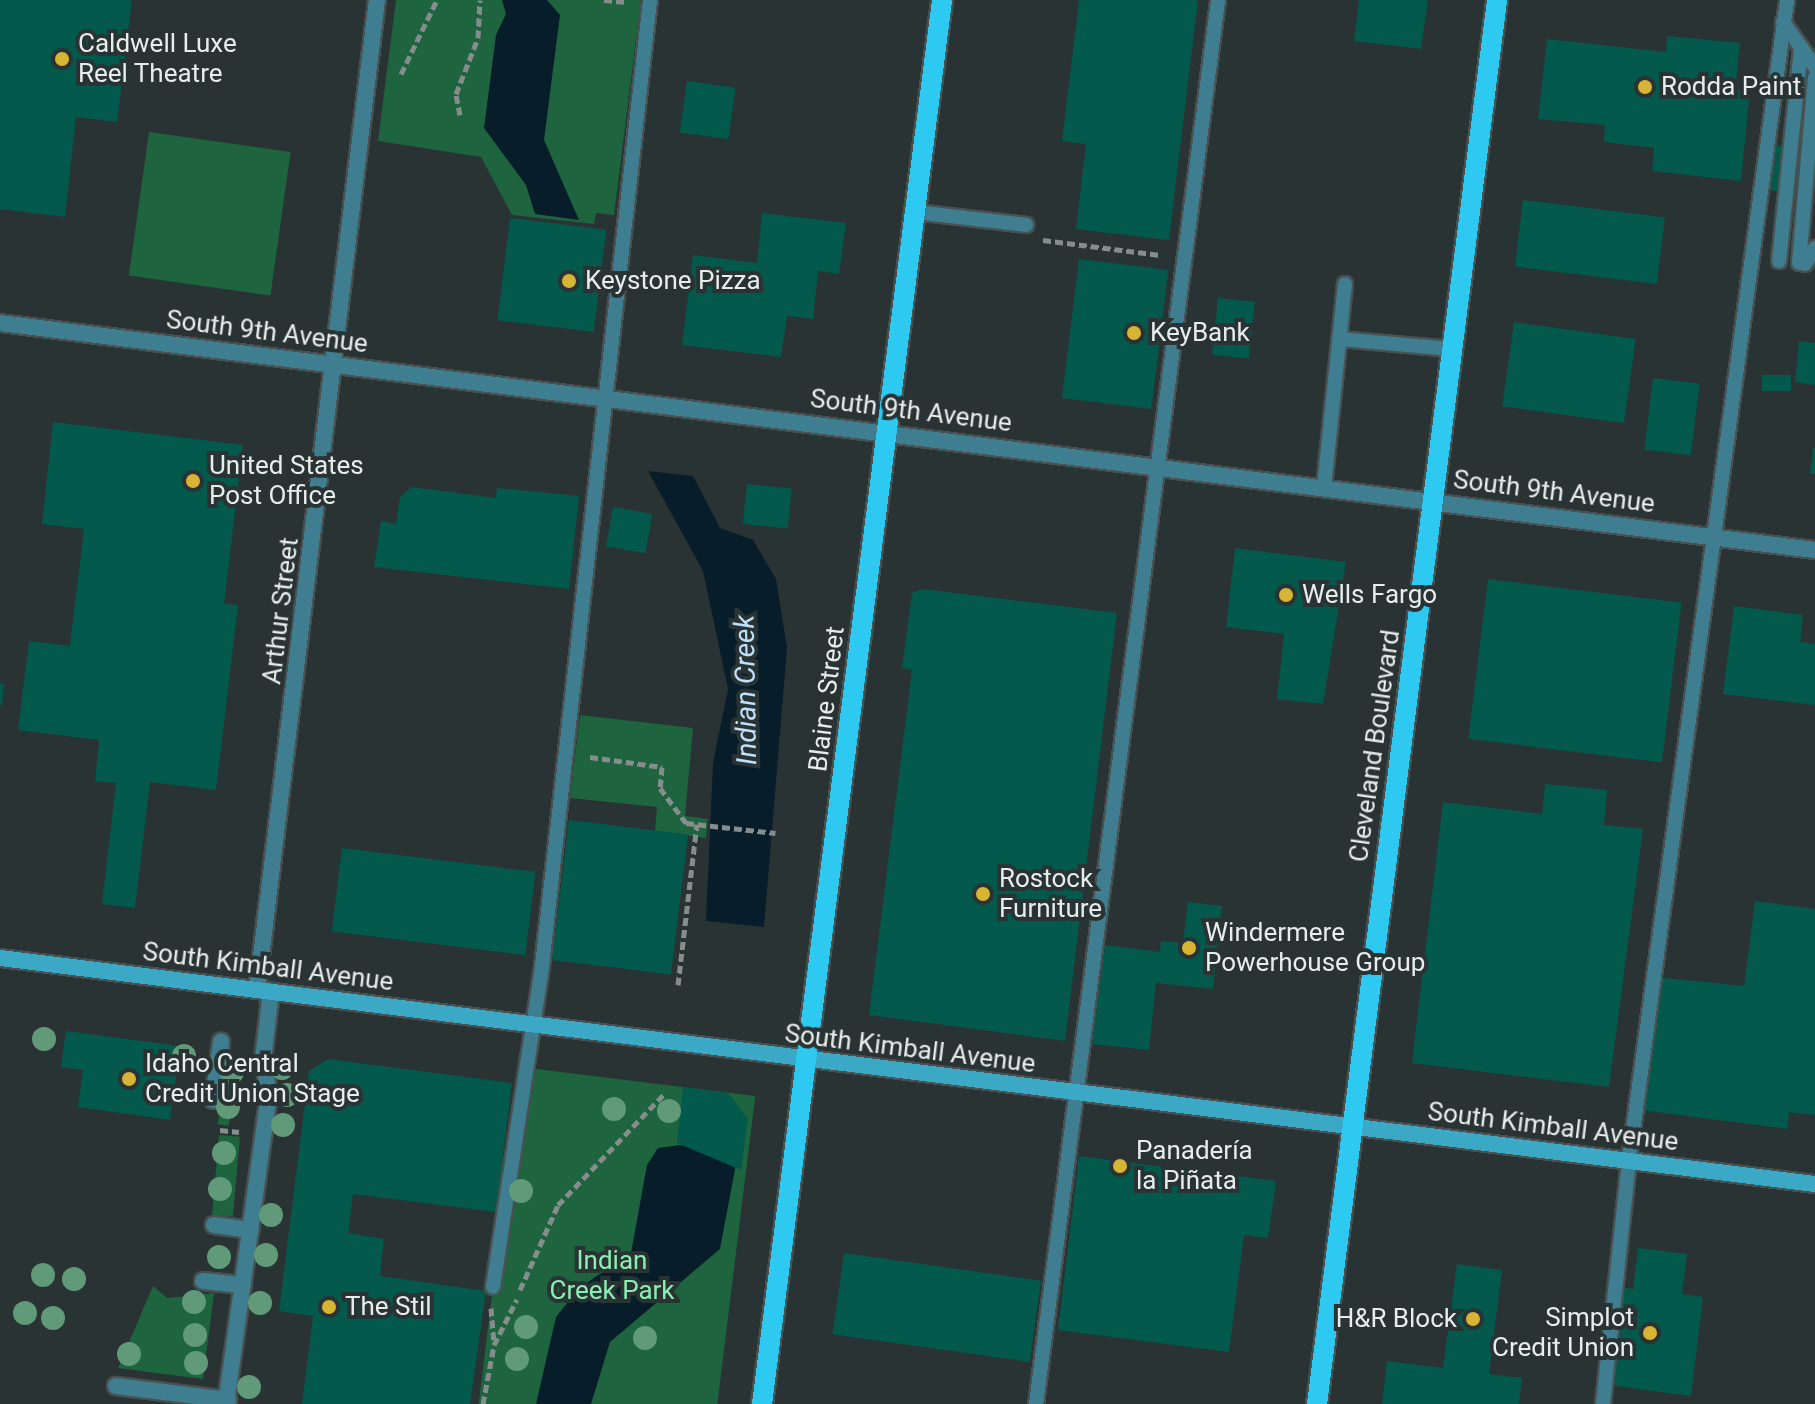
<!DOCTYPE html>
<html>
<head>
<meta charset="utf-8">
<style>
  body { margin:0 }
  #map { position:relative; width:1815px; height:1404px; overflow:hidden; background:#2a3333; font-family:Roboto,sans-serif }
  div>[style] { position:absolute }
  .green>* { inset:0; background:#1d643f; transform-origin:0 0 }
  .water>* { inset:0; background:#081d2a }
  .building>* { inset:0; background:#03594b; transform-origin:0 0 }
  .path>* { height:5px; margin-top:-2.5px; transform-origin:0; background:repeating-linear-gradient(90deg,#868d8d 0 8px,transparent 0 12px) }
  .roads { filter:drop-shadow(2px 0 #485151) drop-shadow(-2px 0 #485151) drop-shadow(0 2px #485151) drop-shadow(0 -2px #485151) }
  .lane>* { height:14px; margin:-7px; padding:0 7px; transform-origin:7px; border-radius:7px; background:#3f7e90 }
  .street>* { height:16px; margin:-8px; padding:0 8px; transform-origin:8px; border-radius:8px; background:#3f7e90 }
  .secondary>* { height:16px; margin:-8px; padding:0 8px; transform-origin:8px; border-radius:8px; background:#3ba8c6 }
  .primary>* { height:20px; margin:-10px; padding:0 10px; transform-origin:10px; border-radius:10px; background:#2ec9f0 }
  .trees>* { width:24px; height:24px; margin:-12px; border-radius:50%; background:#609a79 }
  .dots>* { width:22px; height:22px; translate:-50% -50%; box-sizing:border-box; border:4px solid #2a3333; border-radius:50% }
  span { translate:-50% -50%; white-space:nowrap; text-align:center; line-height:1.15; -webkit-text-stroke:8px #2a3333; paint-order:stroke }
  .poi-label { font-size:26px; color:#e7ecec }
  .left { translate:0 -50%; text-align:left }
  .right { translate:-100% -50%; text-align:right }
  .street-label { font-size:26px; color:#e7ecec }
  .park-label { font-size:26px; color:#8ceeb3 }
  .water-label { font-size:28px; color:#bfe1fb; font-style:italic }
</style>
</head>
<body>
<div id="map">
  <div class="green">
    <i style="clip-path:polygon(396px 0,641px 0,614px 215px,596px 213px,594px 224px,512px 215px,481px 157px,378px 141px)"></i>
    <i style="left:149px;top:132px;width:143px;height:145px;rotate:8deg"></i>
    <i style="clip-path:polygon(580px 715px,693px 728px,685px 816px,708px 819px,706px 838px,655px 831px,657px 807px,570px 798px)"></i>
    <i style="left:229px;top:1060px;width:11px;height:65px;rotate:10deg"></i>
    <i style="left:520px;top:1067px;width:237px;height:341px;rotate:7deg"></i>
    <i style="left:219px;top:1135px;width:21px;height:80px;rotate:5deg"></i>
    <i style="clip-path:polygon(153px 1286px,167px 1298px,214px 1293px,203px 1379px,118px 1368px)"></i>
  </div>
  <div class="water">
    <i style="clip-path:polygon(502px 0,547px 0,560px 15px,544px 140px,579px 220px,535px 214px,526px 185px,484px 128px,496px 35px,506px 14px)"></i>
    <i style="clip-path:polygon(648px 471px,693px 476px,720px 528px,753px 540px,776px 579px,787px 648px,764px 927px,706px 921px,713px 763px,728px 689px,703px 571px)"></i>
    <i style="clip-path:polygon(688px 1144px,736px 1164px,720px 1249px,610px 1342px,591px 1404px,536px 1404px,556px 1317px,579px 1288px,631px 1253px,647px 1165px,658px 1148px)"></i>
  </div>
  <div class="building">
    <i style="clip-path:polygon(0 0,132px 0,117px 122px,76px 117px,65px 217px,0 209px)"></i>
    <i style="clip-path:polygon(1079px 0,1198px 0,1169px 240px,1076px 229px,1086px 144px,1062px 141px)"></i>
    <i style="clip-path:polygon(1359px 0,1428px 0,1421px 49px,1354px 41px)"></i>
    <i style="clip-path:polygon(1667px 36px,1740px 43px,1735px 89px,1750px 91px,1741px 181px,1652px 171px,1654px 148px,1604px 142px,1605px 125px,1538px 119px,1547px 39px,1666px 52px)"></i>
    <i style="left:687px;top:81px;width:49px;height:52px;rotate:8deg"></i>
    <i style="left:1771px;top:145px;width:44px;height:45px;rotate:8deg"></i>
    <i style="left:1523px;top:200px;width:143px;height:67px;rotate:7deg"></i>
    <i style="clip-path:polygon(762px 213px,846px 223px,839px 274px,818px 271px,813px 319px,787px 316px,781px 357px,682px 345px,693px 255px,757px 263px)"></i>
    <i style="left:510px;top:218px;width:97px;height:103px;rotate:7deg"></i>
    <i style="left:1079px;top:259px;width:90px;height:140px;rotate:7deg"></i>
    <i style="left:1218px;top:298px;width:37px;height:57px;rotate:6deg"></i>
    <i style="left:1514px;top:322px;width:123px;height:85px;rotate:8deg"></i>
    <i style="clip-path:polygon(1799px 341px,1815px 343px,1815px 385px,1795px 382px)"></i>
    <i style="left:1762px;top:375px;width:29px;height:16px"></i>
    <i style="left:1653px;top:378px;width:47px;height:72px;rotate:7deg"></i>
    <i style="clip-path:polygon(53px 422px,243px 445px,224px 604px,238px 605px,216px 790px,150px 782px,135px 908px,102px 904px,116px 783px,95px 781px,99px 740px,18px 730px,29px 641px,70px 646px,84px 529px,42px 524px)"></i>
    <i style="clip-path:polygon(1813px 448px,1815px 448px,1815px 474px,1810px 474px)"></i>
    <i style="left:747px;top:484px;width:45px;height:40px;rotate:6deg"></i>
    <i style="clip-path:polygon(412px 487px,496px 498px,497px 488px,579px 496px,569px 589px,374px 567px,381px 521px,396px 524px,400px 497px)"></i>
    <i style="left:613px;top:507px;width:40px;height:40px;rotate:10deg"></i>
    <i style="clip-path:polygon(1235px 548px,1346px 562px,1323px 704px,1277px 699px,1284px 634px,1226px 627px)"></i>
    <i style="left:1488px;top:579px;width:195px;height:161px;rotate:7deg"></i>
    <i style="clip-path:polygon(922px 589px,1117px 613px,1065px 1041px,869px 1015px,912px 670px,902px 668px,912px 593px)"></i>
    <i style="clip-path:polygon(1734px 606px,1803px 615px,1800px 642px,1815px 644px,1815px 705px,1723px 694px)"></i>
    <i style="clip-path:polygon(0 684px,4px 684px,2px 705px,0 705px)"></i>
    <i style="clip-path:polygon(1545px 784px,1607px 790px,1604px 825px,1643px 829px,1609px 1087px,1412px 1063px,1443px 802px,1542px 814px)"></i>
    <i style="left:569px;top:820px;width:120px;height:141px;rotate:7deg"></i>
    <i style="left:342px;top:848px;width:195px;height:84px;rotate:7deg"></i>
    <i style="clip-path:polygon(1755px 901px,1815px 909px,1815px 1115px,1789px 1112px,1787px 1129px,1641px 1110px,1655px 977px,1744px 986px)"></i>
    <i style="clip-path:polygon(1188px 902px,1222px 906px,1213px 989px,1156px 983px,1149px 1050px,1092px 1044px,1105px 945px,1160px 952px,1161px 941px,1183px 943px)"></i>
    <i style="clip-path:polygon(66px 1031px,180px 1046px,170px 1120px,78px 1107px,83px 1070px,61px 1067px)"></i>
    <i style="clip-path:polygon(328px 1059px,512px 1083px,496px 1212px,353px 1194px,348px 1233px,384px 1239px,380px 1276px,486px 1291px,470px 1404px,302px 1404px,313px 1316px,279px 1311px,309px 1071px)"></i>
    <i style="clip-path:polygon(683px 1087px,728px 1093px,748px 1119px,741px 1170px,677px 1143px)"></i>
    <i style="clip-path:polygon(1079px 1156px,1276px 1181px,1268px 1238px,1244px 1235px,1229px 1352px,1058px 1330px)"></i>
    <i style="clip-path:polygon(1638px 1248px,1687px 1254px,1682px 1294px,1703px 1297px,1691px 1396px,1609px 1385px,1620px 1287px,1633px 1289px)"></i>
    <i style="left:844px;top:1253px;width:199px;height:82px;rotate:8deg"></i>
    <i style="clip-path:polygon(1457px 1264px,1502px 1270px,1489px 1374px,1522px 1378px,1519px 1404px,1382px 1404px,1387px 1361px,1443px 1368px)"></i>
  </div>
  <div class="path">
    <i style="left:604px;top:0;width:23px;rotate:5deg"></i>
    <i style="left:401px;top:74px;width:82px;rotate:-64.1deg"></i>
    <i style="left:460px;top:115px;width:21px;rotate:-101deg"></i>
    <i style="left:456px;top:94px;width:60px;rotate:-68.6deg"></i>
    <i style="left:478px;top:38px;width:38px;rotate:-87deg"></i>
    <i style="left:1043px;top:240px;width:118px;rotate:7.3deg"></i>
    <i style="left:590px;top:757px;width:73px;rotate:7.9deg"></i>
    <i style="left:662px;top:767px;width:21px;rotate:95deg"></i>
    <i style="left:660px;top:788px;width:44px;rotate:53.4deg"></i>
    <i style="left:686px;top:823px;width:90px;rotate:6.4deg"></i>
    <i style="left:678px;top:985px;width:162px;rotate:-83.3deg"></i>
    <i style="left:220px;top:1130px;width:19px;rotate:6deg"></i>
    <i style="left:520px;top:1290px;width:93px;rotate:-65.9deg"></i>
    <i style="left:558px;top:1205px;width:153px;rotate:-46.3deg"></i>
    <i style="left:491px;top:1308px;width:34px;rotate:85deg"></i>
    <i style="left:483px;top:1404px;width:60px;rotate:-79.4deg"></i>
    <i style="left:494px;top:1345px;width:51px;rotate:-63.4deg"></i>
  </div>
  <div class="roads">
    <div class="lane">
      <i style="left:1783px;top:22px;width:55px;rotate:54.6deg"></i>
      <i style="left:916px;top:212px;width:111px;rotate:6.7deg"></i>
      <i style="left:1779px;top:261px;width:215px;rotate:-84.1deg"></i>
      <i style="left:1799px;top:263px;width:186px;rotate:-85.1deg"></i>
      <i style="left:1805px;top:264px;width:19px;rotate:-58deg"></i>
      <i style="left:1340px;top:339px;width:113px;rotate:5.1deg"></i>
      <i style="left:1324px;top:487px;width:204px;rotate:-84.1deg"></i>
      <i style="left:493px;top:1287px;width:325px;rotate:-81.3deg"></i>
      <i style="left:542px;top:966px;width:972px;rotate:-83.62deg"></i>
      <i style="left:1036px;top:1404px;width:1416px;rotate:-82.61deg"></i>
      <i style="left:1603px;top:1404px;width:245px;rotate:-83.9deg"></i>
      <i style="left:1629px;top:1160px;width:1171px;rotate:-82.24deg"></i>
    </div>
    <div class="street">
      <i style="left:0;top:323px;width:1829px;rotate:7.13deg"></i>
      <i style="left:257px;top:990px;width:997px;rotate:-83.09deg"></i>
      <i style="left:213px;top:1100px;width:59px;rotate:-82.1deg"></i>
      <i style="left:214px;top:1225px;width:37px;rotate:8deg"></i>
      <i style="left:203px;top:1281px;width:40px;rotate:5.7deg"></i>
      <i style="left:116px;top:1386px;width:113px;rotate:7.1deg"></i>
      <i style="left:226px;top:1404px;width:311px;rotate:-82.1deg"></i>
      <i style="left:269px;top:1096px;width:36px;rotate:-99deg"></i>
      <i style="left:263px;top:1060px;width:69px;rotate:-83.4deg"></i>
    </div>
    <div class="secondary">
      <i style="left:0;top:958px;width:1829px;rotate:7.1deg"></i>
    </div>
    <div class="primary">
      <i style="left:762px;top:1404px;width:1415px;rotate:-82.69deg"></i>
      <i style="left:1317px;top:1404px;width:1415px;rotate:-82.69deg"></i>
    </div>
  </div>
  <div class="trees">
    <i style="left:44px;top:1039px"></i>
    <i style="left:184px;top:1056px"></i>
    <i style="left:282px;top:1068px"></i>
    <i style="left:232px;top:1072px"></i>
    <i style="left:287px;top:1095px"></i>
    <i style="left:228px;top:1107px"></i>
    <i style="left:614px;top:1109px"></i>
    <i style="left:669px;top:1111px"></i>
    <i style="left:283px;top:1125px"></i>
    <i style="left:224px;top:1153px"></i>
    <i style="left:220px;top:1189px"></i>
    <i style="left:521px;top:1191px"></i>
    <i style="left:271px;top:1215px"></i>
    <i style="left:266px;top:1255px"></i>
    <i style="left:219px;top:1257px"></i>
    <i style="left:43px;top:1275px"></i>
    <i style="left:74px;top:1279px"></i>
    <i style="left:194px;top:1302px"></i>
    <i style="left:260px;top:1303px"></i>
    <i style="left:25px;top:1313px"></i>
    <i style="left:53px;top:1318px"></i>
    <i style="left:526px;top:1327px"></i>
    <i style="left:195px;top:1335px"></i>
    <i style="left:645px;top:1338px"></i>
    <i style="left:129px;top:1354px"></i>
    <i style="left:517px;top:1359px"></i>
    <i style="left:196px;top:1363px"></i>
    <i style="left:249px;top:1387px"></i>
  </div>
  <div class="dots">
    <i style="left:62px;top:59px;background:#d7b434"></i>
    <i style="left:1645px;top:87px;background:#d7b434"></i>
    <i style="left:569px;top:281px;background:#d7b434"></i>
    <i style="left:1134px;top:333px;background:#d7b434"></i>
    <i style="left:193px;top:481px;background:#d7b434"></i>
    <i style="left:1286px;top:595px;background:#d7b434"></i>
    <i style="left:983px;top:894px;background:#d7b434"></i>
    <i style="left:1189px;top:948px;background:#d7b434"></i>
    <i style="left:129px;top:1079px;background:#d7b434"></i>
    <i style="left:1120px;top:1166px;background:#d7b434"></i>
    <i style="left:329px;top:1307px;background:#d7b434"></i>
    <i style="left:1473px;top:1319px;background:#d7b434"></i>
    <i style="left:1650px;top:1333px;background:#d7b434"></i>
  </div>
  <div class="poi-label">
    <span class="left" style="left:78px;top:59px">Caldwell Luxe<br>Reel Theatre</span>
    <span class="left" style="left:1661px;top:87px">Rodda Paint</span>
    <span class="left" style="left:585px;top:281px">Keystone Pizza</span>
    <span class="left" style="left:1150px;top:333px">KeyBank</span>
    <span class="left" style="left:209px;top:481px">United States<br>Post Office</span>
    <span class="left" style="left:1302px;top:595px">Wells Fargo</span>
    <span class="left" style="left:999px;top:894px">Rostock<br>Furniture</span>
    <span class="left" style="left:1205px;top:948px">Windermere<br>Powerhouse Group</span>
    <span class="left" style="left:145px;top:1079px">Idaho Central<br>Credit Union Stage</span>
    <span class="left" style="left:1136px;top:1166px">Panadería<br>la Piñata</span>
    <span class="left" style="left:345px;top:1307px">The Stil</span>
    <span class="right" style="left:1634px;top:1333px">Simplot<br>Credit Union</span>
    <span class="right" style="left:1457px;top:1319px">H&amp;R Block</span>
  </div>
  <div class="street-label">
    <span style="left:267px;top:332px;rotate:7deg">South 9th Avenue</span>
    <span style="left:911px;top:411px;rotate:7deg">South 9th Avenue</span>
    <span style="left:1554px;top:492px;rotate:7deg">South 9th Avenue</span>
    <span style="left:281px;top:611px;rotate:-83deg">Arthur Street</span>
    <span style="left:827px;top:699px;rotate:-83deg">Blaine Street</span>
    <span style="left:1375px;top:746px;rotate:-82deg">Cleveland Boulevard</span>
    <span style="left:268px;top:967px;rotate:7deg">South Kimball Avenue</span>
    <span style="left:910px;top:1049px;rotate:7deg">South Kimball Avenue</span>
    <span style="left:1553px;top:1127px;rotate:7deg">South Kimball Avenue</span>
  </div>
  <div class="park-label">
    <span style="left:612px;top:1276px">Indian<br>Creek Park</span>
  </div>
  <div class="water-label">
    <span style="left:746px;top:690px;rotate:-91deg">Indian Creek</span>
  </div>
</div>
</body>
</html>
